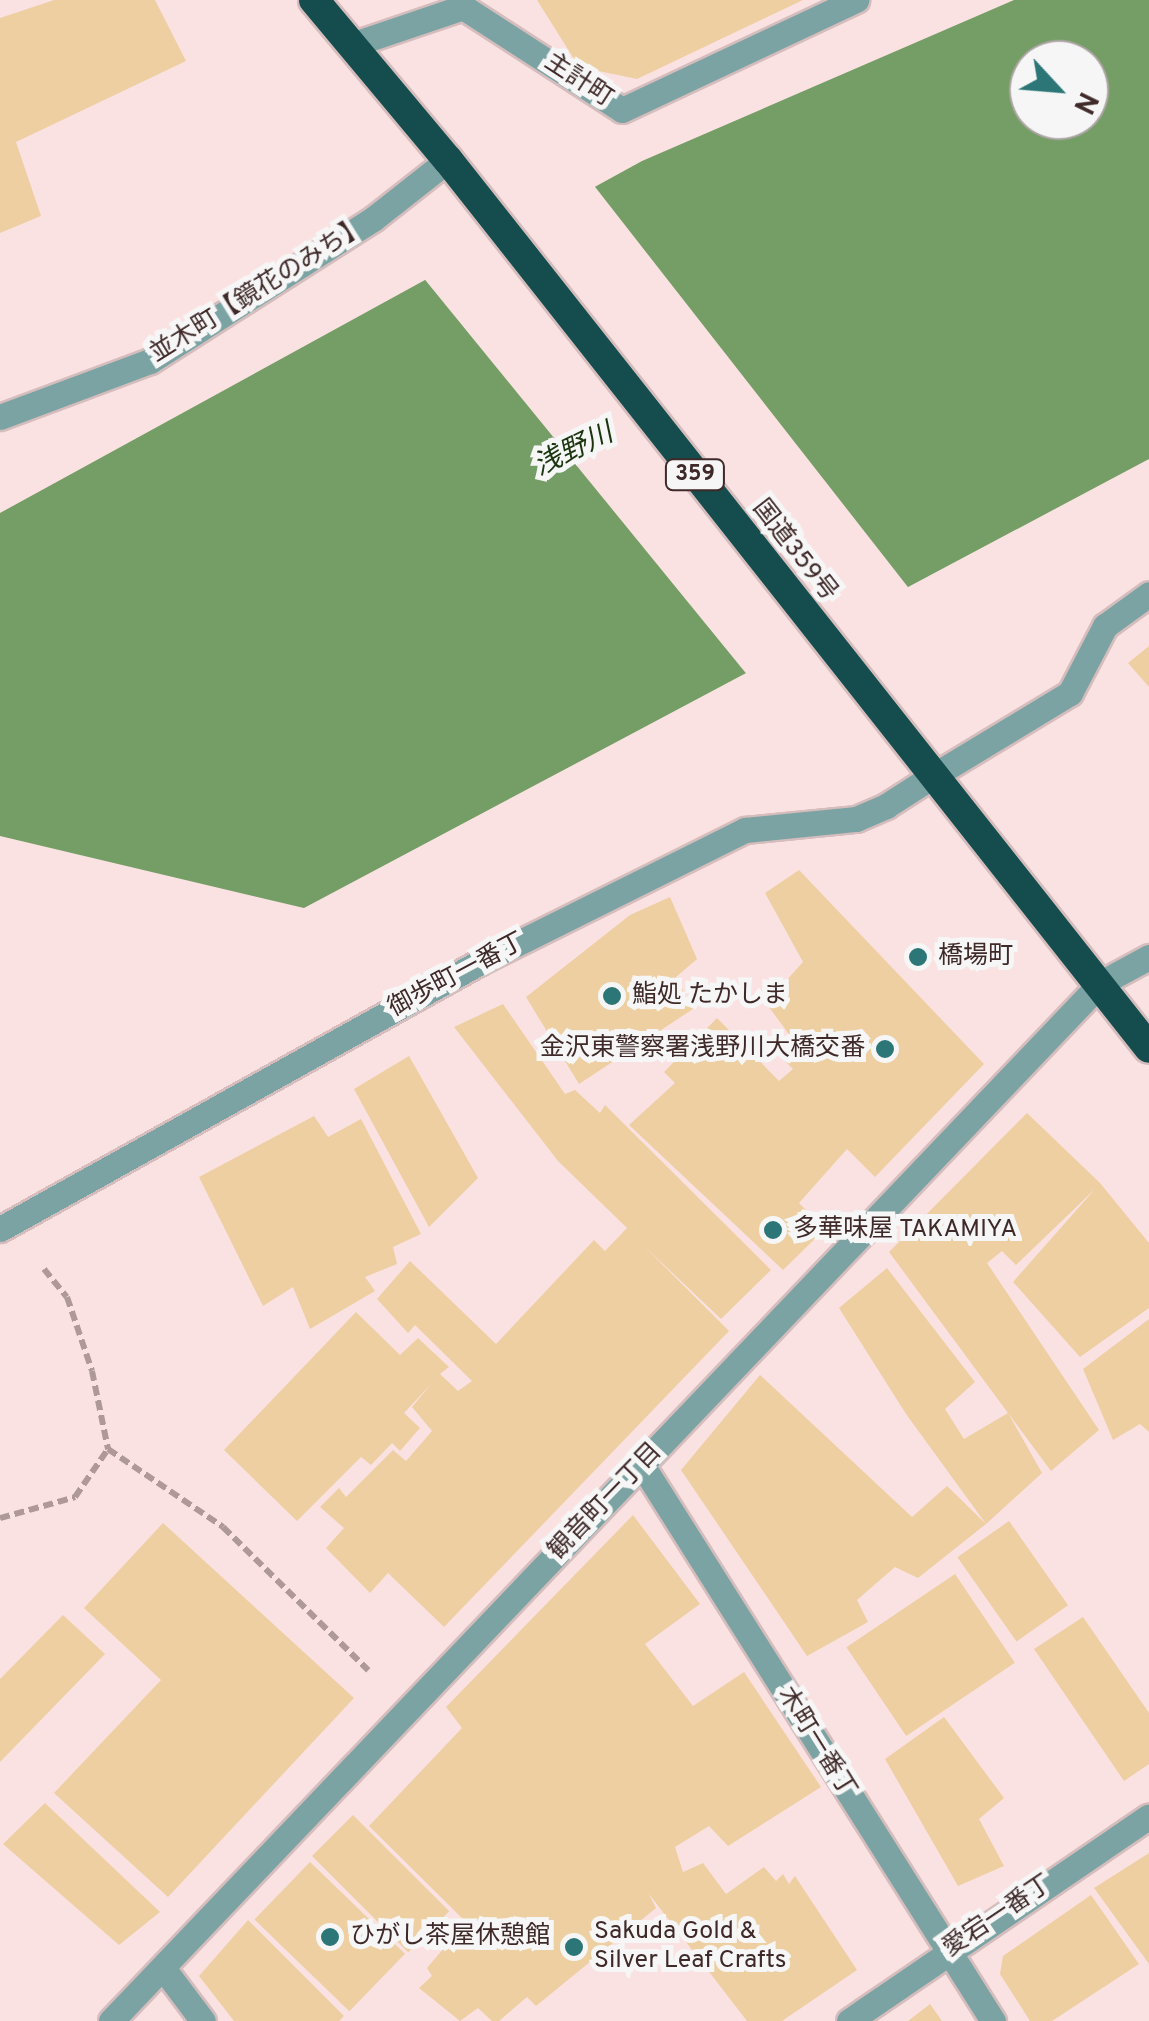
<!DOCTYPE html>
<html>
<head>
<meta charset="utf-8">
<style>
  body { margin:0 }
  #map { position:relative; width:1149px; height:2021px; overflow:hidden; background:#fbe2e2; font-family:Overpass,"Noto Sans JP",sans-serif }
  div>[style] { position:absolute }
  .water>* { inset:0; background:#749e65 }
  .pier>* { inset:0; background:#fbe2e2 }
  .building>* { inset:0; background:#edcfa2; transform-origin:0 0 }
  .path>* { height:6px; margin-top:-3px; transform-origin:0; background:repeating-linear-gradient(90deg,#af9898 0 10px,transparent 0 15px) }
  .roads { filter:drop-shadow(2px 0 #d5bdbd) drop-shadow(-2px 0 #d5bdbd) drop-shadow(0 2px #d5bdbd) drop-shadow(0 -2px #d5bdbd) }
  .lane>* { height:25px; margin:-12.5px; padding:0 12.5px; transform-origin:12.5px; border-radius:12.5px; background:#7ca3a3 }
  .street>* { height:25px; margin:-12.5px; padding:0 12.5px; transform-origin:12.5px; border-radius:12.5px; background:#7ca3a3 }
  .highway>* { height:30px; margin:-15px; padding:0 15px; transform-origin:15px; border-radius:15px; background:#154d4e }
  .dots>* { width:28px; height:28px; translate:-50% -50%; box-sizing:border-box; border:5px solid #f6f6f6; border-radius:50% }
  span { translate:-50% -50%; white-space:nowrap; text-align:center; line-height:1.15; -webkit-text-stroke:10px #f6f6f6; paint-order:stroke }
  .shield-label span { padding:2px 8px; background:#f6f6f6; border:2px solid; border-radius:8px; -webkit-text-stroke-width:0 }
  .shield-label { font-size:22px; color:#3f2929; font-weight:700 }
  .street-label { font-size:25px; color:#3f2929 }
  .poi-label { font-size:25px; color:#3f2929 }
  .left { translate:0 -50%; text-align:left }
  .right { translate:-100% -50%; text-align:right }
  .water-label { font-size:28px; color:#1a360e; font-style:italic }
  .north { position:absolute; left:1009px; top:40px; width:100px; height:100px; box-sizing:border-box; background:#f6f6f6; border:2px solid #ada4a4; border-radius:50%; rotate:116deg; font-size:28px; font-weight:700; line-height:40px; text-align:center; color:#3f2929 }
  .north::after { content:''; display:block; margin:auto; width:35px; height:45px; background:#2c7678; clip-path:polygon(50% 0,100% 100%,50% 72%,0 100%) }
</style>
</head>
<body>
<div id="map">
  <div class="water">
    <i style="clip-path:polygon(evenodd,1014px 0,1149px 0,1149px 459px,304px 908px,0 836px,0 513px,642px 161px,1014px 0,1029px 60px,1089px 60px,1089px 120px,1029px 120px,1029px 60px)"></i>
  </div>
  <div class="pier">
    <i style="clip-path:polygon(592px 183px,911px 591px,749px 677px,422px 276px)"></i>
  </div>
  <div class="building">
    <i style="clip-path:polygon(54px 0,155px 0,186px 61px,16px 142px,41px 216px,0 233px,0 18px)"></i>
    <i style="clip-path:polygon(537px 0,803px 0,637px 79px,579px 67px)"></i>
    <i style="clip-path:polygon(1149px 646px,1149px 687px,1128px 663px)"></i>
    <i style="clip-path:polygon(799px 870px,984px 1064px,875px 1177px,847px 1149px,799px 1203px,825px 1229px,783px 1270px,629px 1125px,675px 1083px,664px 1072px,717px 1018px,779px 1081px,793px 1069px,785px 1061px,796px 1044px,766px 1003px,803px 962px,765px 893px)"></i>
    <i style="clip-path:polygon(670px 897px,697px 959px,676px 977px,693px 1009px,579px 1084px,526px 997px,630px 915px)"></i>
    <i style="clip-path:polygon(503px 1004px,565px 1094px,575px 1090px,600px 1113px,605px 1105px,771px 1270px,721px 1319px,643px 1245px,729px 1331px,444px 1627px,388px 1573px,370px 1593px,326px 1548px,344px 1528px,320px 1507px,339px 1488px,346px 1497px,393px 1450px,406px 1461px,432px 1431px,412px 1407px,432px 1383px,404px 1413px,420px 1428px,400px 1451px,392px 1443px,371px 1465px,361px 1457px,297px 1521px,224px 1450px,356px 1312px,400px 1355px,418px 1338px,449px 1367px,440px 1374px,458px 1391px,472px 1381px,415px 1325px,408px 1333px,377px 1299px,410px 1261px,496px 1344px,594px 1240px,605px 1251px,627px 1228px,558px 1161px,454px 1027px)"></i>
    <i style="clip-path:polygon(409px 1056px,478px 1178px,429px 1227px,354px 1089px)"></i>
    <i style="clip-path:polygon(1027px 1113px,1100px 1183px,1149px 1243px,1149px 1308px,1080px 1357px,1013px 1282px,1095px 1189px,1016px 1265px,1002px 1251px,987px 1263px,1099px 1430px,1051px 1471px,1008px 1413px,1042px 1473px,986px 1524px,918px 1578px,895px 1567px,857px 1600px,868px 1622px,807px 1656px,681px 1470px,760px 1375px,912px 1517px,947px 1486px,986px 1524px,906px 1414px,839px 1308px,887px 1268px,975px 1382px,945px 1409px,964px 1439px,1008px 1413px,889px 1252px)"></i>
    <i style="clip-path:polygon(314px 1116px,328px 1137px,361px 1119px,421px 1234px,393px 1247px,397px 1264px,365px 1277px,375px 1291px,310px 1329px,293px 1287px,263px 1306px,199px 1177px)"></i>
    <i style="clip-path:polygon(1149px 1319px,1149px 1432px,1140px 1424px,1113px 1440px,1083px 1369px)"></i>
    <i style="clip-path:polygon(633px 1515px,700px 1604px,645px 1644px,693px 1706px,744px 1672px,821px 1787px,728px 1846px,709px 1826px,675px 1847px,683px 1872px,703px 1863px,726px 1894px,764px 1867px,776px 1881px,783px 1874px,789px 1884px,795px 1876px,857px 1970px,782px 2021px,747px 2021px,649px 1894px,656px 1908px,536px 2006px,527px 1997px,499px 2021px,492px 2021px,478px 2008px,460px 2021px,419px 1988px,432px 1976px,427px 1968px,466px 1922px,369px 1826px,462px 1728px,446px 1707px)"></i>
    <i style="left:1009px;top:1521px;width:103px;height:63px;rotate:55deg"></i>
    <i style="clip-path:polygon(163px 1523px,354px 1698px,168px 1897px,54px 1793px,161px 1680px,84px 1608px)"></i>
    <i style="left:955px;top:1574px;width:107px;height:131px;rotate:56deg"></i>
    <i style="clip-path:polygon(63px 1615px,105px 1654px,0 1762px,0 1679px)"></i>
    <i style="clip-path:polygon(1083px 1617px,1149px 1713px,1149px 1764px,1124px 1781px,1034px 1649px)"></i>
    <i style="clip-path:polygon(944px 1717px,1004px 1798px,979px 1819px,1004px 1866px,958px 1886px,885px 1759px)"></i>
    <i style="clip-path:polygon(45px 1803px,160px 1912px,119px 1945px,3px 1844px)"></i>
    <i style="left:353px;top:1815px;width:136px;height:58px;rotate:45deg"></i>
    <i style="clip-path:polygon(1149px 1853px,1149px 1964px,1094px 1888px)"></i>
    <i style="left:310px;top:1862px;width:132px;height:80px;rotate:44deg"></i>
    <i style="clip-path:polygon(1091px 1895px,1139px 1964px,1052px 2021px,1030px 2021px,1000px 1974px,1003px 1956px)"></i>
    <i style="clip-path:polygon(248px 1920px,344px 2016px,339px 2021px,234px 2021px,199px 1976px)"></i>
    <i style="clip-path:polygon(930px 2004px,942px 2021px,908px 2021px)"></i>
  </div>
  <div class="path">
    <i style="left:44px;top:1269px;width:36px;rotate:51deg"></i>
    <i style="left:67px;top:1297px;width:78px;rotate:71.3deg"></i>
    <i style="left:92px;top:1371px;width:80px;rotate:78.4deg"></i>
    <i style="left:108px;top:1449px;width:139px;rotate:34.1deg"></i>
    <i style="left:223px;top:1527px;width:204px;rotate:44.6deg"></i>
    <i style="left:0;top:1518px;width:78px;rotate:-15.6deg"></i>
    <i style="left:75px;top:1497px;width:58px;rotate:-55.5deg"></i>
  </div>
  <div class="roads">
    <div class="lane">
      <i style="left:933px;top:776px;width:160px;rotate:-31.2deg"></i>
      <i style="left:1070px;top:693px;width:76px;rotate:-62.4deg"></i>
      <i style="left:1105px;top:626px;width:54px;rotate:-36deg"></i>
      <i style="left:163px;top:1968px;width:66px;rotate:53deg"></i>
    </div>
    <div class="street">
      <i style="left:354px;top:44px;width:115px;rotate:-18.7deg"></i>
      <i style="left:463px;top:7px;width:189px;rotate:32.9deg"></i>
      <i style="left:622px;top:110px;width:259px;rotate:-25.2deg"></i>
      <i style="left:0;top:417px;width:160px;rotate:-20.5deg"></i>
      <i style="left:150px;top:361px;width:264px;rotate:-32.5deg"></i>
      <i style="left:373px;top:219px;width:95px;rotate:-38.2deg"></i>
      <i style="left:0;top:1229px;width:549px;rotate:-29.08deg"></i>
      <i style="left:480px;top:962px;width:296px;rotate:-26.5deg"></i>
      <i style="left:745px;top:830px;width:112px;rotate:-5.7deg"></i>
      <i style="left:856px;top:819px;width:33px;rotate:-23deg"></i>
      <i style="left:886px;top:806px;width:56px;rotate:-32.6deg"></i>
      <i style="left:642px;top:1465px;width:658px;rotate:57.74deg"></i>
      <i style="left:111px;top:2021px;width:1434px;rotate:-46.36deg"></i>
      <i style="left:1101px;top:983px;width:55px;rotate:-28.4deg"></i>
      <i style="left:849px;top:2021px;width:363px;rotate:-34.3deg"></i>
    </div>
    <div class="highway">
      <i style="left:314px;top:0;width:209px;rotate:50.1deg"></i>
      <i style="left:448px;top:160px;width:1131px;rotate:51.71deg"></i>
    </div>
  </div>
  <div class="dots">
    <i style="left:918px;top:957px;background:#2c7678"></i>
    <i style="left:612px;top:996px;background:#2c7678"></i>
    <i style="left:885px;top:1049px;background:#2c7678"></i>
    <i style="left:773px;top:1230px;background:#2c7678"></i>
    <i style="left:330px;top:1937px;background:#2c7678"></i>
    <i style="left:574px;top:1947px;background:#2c7678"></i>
  </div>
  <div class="shield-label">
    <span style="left:695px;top:475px">359</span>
  </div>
  <div class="street-label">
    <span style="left:578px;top:81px;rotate:33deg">主計町</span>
    <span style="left:259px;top:291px;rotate:-32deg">並木町【鏡花のみち】</span>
    <span style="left:794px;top:551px;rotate:52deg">国道359号</span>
    <span style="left:457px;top:976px;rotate:-28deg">御歩町一番丁</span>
    <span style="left:606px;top:1502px;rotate:-46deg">観音町一丁目</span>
    <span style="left:816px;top:1743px;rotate:58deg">木町一番丁</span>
    <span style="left:998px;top:1917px;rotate:-34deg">愛宕一番丁</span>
  </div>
  <div class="poi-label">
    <span class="left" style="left:938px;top:957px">橋場町</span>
    <span class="left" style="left:632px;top:996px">鮨処 たかしま</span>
    <span class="right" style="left:865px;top:1049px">金沢東警察署浅野川大橋交番</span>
    <span class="left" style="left:793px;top:1230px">多華味屋 TAKAMIYA</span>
    <span class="left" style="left:594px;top:1947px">Sakuda Gold &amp;<br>Silver Leaf Crafts</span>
    <span class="left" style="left:350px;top:1937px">ひがし茶屋休憩館</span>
  </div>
  <div class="water-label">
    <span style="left:574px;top:451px;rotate:-26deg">浅野川</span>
  </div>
  <div class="north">N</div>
</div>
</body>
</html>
